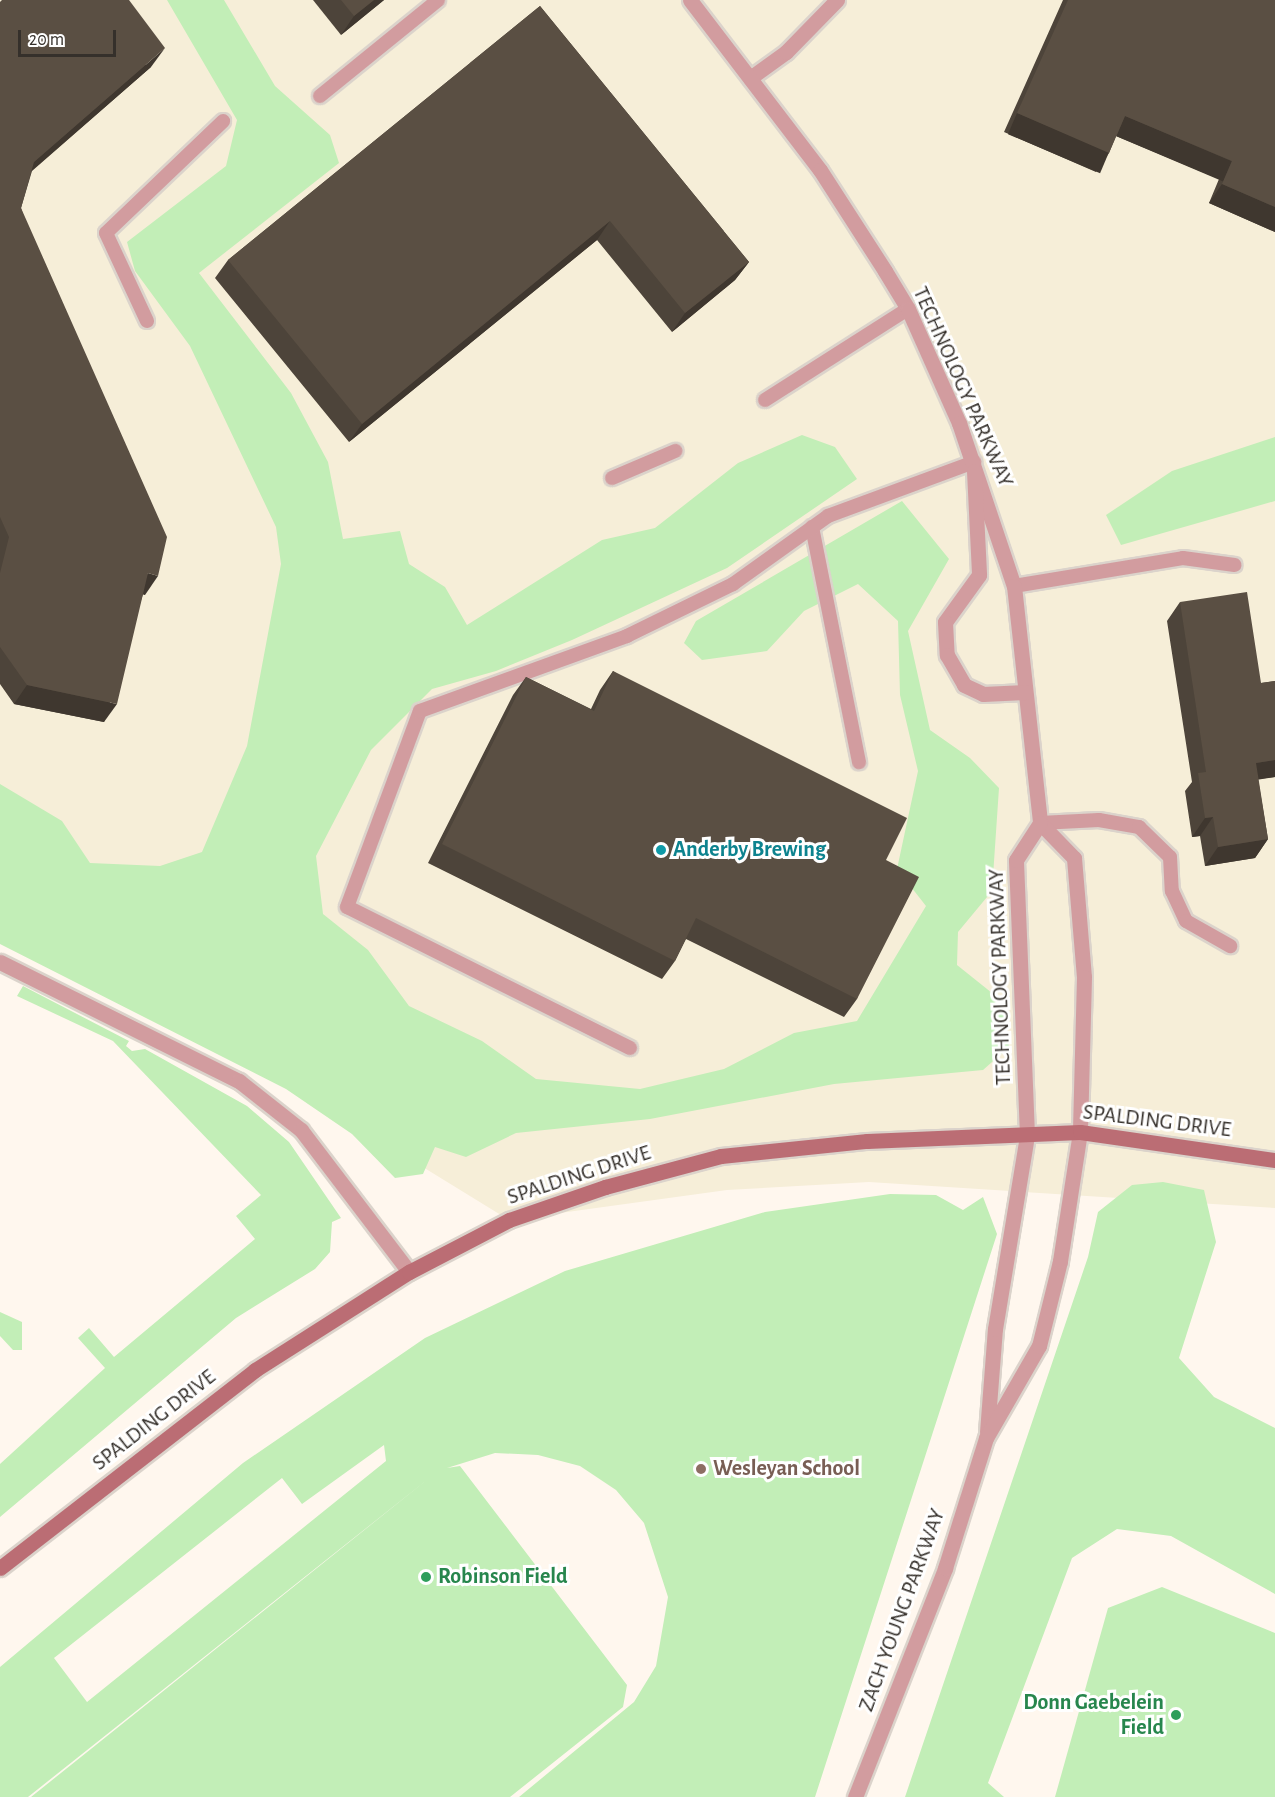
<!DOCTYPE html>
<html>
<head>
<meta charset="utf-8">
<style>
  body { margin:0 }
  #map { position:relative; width:1275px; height:1797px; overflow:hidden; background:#fff7ee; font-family:"Alegreya Sans",sans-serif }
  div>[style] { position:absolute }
  .commercial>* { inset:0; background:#f6eed8 }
  .green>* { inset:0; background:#c2eeb7 }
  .roads { filter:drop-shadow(2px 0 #dbd3cb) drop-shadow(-2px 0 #dbd3cb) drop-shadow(0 2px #dbd3cb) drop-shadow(0 -2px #dbd3cb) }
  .service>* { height:14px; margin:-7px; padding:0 7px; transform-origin:7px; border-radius:7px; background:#d29c9f }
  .minor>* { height:15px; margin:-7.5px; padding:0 7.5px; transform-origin:7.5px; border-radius:7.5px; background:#d29c9f }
  .tertiary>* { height:15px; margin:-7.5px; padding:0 7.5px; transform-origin:7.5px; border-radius:7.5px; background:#d29c9f }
  .secondary>* { height:15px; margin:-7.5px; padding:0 7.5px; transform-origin:7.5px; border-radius:7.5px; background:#bb6d74 }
  .wall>* { inset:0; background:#4d443a }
  .shaded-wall>* { inset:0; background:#3f372f; transform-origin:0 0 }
  .building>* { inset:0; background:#5a4f43 }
  .dots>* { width:16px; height:16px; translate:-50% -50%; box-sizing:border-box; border:3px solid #fff; border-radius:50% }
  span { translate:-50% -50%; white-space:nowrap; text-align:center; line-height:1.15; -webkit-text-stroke:6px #fff; paint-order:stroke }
  .street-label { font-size:22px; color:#35302b }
  .culture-label { font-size:22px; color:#0d838f; font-weight:700 }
  .left { translate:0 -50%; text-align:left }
  .education-label { font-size:22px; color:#785e54; font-weight:700 }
  .leisure-label { font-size:22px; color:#27864d; font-weight:700 }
  .right { translate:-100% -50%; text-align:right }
  .scale { position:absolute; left:18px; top:30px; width:98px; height:27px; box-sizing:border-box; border:3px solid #35302b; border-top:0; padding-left:8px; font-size:18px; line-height:21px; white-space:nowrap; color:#35302b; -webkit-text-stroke:4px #fff; paint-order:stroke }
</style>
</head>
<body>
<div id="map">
  <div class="commercial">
    <i style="clip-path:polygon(0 0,1275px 0,1275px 1208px,869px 1182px,727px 1190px,509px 1220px,0 907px)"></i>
  </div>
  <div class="green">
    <i style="clip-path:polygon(167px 0,224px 0,275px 86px,330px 135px,339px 163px,199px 273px,291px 393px,328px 462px,343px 539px,400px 531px,409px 564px,445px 587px,467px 625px,602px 540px,655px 528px,738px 463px,802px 435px,835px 447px,857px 479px,727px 568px,572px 640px,496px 671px,432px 689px,371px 750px,316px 856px,323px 914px,368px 950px,409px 1006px,482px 1041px,536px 1079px,640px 1089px,724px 1069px,794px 1033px,857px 1021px,926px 906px,897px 869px,918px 771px,900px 695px,898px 621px,858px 584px,804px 611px,767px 651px,702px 660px,684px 643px,696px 621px,902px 501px,949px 559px,908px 631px,930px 730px,970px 758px,999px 788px,992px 891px,958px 932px,957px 965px,1002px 1001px,1009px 1047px,983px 1070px,834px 1084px,650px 1119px,516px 1133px,466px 1157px,435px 1147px,423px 1174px,395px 1178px,352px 1134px,286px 1089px,0 944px,0 784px,62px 821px,90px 863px,160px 866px,202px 852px,247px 746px,281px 564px,276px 527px,190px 346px,135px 271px,127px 242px,226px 166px,237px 120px)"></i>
    <i style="clip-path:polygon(1275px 437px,1275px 501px,1121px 545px,1106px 515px,1172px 471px)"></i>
    <i style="clip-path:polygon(23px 986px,129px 1041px,126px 1046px,132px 1051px,145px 1049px,247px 1106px,289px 1142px,341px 1218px,332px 1222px,330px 1252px,315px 1269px,236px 1318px,0 1517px,0 1464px,105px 1368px,78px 1338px,89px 1328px,114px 1357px,255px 1239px,236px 1216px,261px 1195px,113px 1041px,17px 996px)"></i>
    <i style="clip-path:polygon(1163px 1182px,1204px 1190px,1216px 1242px,1179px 1358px,1214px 1397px,1275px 1428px,1275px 1594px,1171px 1536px,1117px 1529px,1072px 1558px,988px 1783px,1004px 1797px,905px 1797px,1088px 1257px,1098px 1212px,1132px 1185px)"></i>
    <i style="clip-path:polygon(evenodd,890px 1194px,936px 1195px,963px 1210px,983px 1197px,997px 1234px,815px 1797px,519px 1797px,634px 1702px,656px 1666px,668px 1597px,644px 1523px,616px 1490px,580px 1466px,538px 1455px,495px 1453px,447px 1468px,460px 1466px,627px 1685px,623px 1707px,510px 1797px,31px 1797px,428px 1479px,28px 1797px,0 1797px,0 1667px,243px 1463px,425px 1338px,565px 1271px,765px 1212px,890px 1194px,384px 1445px,386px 1461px,87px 1702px,54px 1658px,282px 1478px,302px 1504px,384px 1445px)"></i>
    <i style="clip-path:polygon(0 1312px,22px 1322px,22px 1350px,13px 1350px,0 1336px)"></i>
    <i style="clip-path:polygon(1162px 1587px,1275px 1633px,1275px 1797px,1055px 1797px,1108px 1608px)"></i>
  </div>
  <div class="roads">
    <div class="service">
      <i style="left:320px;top:96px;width:152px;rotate:-39.1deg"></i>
      <i style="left:147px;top:321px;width:97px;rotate:-115deg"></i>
      <i style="left:106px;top:233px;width:162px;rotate:-43.7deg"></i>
      <i style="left:765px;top:400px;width:169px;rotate:-32.5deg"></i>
      <i style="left:612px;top:478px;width:69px;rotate:-23.2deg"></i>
      <i style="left:812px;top:527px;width:240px;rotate:78.7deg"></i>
      <i style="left:1014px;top:586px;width:171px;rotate:-9.4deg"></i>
      <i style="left:1183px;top:558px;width:52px;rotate:7.7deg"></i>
      <i style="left:1040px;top:823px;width:59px;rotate:-2.9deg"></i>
      <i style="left:1099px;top:820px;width:41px;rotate:9.9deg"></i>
      <i style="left:1139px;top:827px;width:43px;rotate:44.1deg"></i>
      <i style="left:1170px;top:857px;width:34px;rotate:87deg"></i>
      <i style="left:1172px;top:891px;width:33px;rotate:65deg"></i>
      <i style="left:1186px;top:921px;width:51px;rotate:29.6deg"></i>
      <i style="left:630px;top:1048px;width:316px;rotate:-153.5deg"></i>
      <i style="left:347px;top:907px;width:209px;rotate:-69.6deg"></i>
      <i style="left:420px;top:711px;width:220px;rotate:-19.9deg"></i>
      <i style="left:627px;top:636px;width:118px;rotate:-26.1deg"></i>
      <i style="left:733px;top:584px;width:117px;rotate:-35.6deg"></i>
      <i style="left:828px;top:516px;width:156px;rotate:-20.3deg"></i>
    </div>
    <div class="minor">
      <i style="left:750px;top:78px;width:44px;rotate:-35.8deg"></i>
      <i style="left:786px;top:52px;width:73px;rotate:-45.6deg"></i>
      <i style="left:0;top:962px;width:267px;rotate:26.5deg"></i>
      <i style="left:239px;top:1081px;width:79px;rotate:38.3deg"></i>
      <i style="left:301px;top:1130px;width:178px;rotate:52.7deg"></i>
      <i style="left:987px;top:1432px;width:103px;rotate:-85.6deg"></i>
      <i style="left:995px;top:1329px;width:197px;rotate:-80.6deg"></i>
      <i style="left:855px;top:1797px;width:246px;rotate:-68.5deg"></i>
      <i style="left:945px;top:1568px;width:136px;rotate:-72.5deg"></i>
      <i style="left:986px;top:1438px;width:106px;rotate:-60.1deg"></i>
      <i style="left:1039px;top:1346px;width:88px;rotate:-76.1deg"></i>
      <i style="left:1060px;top:1261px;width:131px;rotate:-81.2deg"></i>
    </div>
    <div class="tertiary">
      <i style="left:690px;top:0;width:214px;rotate:52.6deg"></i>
      <i style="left:820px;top:170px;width:120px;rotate:57.2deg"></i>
      <i style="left:885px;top:271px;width:44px;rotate:58.8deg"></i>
      <i style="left:908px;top:309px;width:125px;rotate:65.9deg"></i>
      <i style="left:959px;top:423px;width:172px;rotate:71.4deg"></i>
      <i style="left:1014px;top:586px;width:238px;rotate:83.7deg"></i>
      <i style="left:974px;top:471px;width:104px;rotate:87.2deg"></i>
      <i style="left:979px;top:575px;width:58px;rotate:125.9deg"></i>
      <i style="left:945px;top:622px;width:33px;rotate:87deg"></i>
      <i style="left:947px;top:655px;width:34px;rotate:60deg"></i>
      <i style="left:964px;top:685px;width:21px;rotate:25deg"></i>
      <i style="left:983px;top:694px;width:42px;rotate:-2.7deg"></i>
      <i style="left:1040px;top:823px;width:49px;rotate:45.8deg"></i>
      <i style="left:1074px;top:858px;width:119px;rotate:85.2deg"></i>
      <i style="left:1084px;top:977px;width:155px;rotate:91.5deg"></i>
      <i style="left:1027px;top:1135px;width:275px;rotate:-92.3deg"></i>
      <i style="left:1016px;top:860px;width:44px;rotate:-57deg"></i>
    </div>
    <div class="secondary">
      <i style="left:0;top:1568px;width:323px;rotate:-37.8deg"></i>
      <i style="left:255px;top:1370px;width:183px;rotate:-32.5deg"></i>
      <i style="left:409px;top:1272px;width:113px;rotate:-27.5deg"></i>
      <i style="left:509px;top:1220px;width:102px;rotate:-19deg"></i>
      <i style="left:605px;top:1187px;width:120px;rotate:-15deg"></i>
      <i style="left:721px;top:1156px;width:147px;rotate:-5.9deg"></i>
      <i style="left:867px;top:1141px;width:213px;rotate:-2.4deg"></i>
      <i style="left:1080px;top:1132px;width:197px;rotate:8.2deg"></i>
    </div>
  </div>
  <div class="wall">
    <i style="clip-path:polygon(313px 0,384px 0,341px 35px)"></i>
    <i style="clip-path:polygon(1063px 0,1275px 0,1275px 232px,1209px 203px,1219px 179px,1116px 136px,1109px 153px,1096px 172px,1004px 132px)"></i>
    <i style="clip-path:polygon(0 2px,151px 67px,32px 171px,21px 208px,145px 595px,143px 594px,104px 722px,14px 704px,0 684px)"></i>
    <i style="clip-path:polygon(540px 6px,749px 262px,735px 280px,672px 332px,597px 240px,349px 442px,215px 278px,228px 260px)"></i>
    <i style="clip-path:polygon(1180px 602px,1261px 683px,1275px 681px,1275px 777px,1258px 779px,1268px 839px,1255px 858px,1205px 866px,1200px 836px,1192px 837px,1185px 791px,1192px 782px,1167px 621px)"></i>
    <i style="clip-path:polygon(613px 671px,886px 860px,857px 999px,844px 1017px,686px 939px,675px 961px,662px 979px,428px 863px,513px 695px,526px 677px,591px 709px,600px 690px)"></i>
  </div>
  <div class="shaded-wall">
    <i style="clip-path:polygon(374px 0,384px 0,341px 35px,354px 16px)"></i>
    <i style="clip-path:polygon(165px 48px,151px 67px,21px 180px,34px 162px)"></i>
    <i style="left:1017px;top:113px;width:100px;height:23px;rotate:23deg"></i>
    <i style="left:1125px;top:116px;width:116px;height:22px;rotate:23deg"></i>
    <i style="clip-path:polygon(1222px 184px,1275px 207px,1275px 232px,1209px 203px)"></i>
    <i style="clip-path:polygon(610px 221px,597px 240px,349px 442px,362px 424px)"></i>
    <i style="clip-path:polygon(749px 262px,735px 280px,672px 332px,685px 313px)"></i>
    <i style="clip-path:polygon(148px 573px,158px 576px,145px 595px,135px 592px)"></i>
    <i style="clip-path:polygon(27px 685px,117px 704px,104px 722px,14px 704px)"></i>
    <i style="clip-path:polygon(1275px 760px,1275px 777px,1243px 782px,1256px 763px)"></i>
    <i style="clip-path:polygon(1213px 817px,1200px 836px,1192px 837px,1205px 818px)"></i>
    <i style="clip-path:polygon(1268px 839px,1255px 858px,1205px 866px,1218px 847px)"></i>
  </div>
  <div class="building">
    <i style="clip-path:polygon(2px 0,129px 0,165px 48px,34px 162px,21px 208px,167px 537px,158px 576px,148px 573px,117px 704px,27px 685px,0 647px,0 573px,9px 537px,0 517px,0 2px)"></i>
    <i style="clip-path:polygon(341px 0,374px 0,354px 16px)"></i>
    <i style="clip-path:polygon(1068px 0,1275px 0,1275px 207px,1222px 184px,1232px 161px,1125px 116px,1109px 153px,1017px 113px)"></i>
    <i style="clip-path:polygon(540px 6px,749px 262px,685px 313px,610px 221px,362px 424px,228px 260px)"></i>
    <i style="clip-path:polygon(1247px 592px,1261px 683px,1275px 681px,1275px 760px,1256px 763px,1268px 839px,1218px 847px,1213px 817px,1205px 818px,1198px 773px,1206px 772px,1180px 602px)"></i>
    <i style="clip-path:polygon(613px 671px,907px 818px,886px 860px,919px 877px,857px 999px,696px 918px,675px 961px,442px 844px,526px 677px,594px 711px)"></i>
  </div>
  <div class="dots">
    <i style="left:661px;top:850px;background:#0f9aa8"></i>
    <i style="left:701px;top:1469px;background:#8d6e63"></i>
    <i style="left:426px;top:1577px;background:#2e9e5b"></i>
    <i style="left:1176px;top:1715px;background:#2e9e5b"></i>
  </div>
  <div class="street-label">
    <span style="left:963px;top:387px;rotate:66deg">TECHNOLOGY PARKWAY</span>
    <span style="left:1000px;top:977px;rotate:-92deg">TECHNOLOGY PARKWAY</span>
    <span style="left:1157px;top:1121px;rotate:7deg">SPALDING DRIVE</span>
    <span style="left:579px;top:1175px;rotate:-18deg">SPALDING DRIVE</span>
    <span style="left:154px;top:1420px;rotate:-38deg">SPALDING DRIVE</span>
    <span style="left:902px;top:1610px;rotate:-70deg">ZACH YOUNG PARKWAY</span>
  </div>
  <div class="culture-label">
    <span class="left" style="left:673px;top:850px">Anderby Brewing</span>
  </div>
  <div class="education-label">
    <span class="left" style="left:713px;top:1469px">Wesleyan School</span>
  </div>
  <div class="leisure-label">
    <span class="left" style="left:438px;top:1577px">Robinson Field</span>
    <span class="right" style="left:1164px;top:1715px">Donn Gaebelein<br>Field</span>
  </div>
  <div class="scale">20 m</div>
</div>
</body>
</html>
